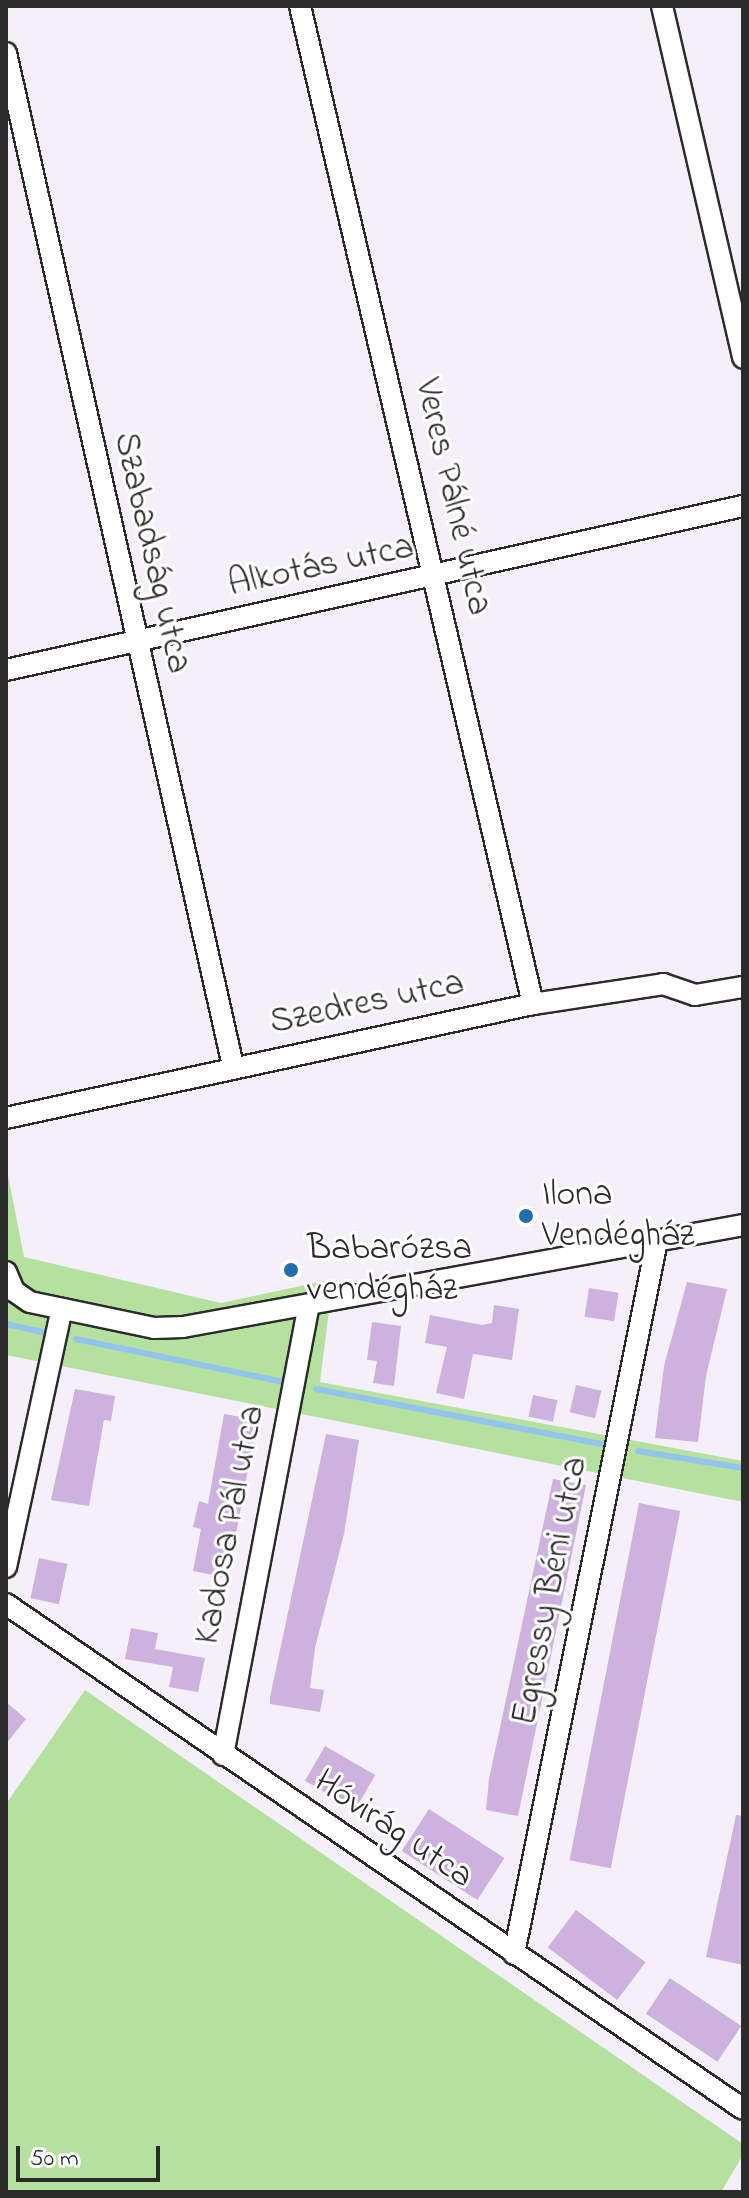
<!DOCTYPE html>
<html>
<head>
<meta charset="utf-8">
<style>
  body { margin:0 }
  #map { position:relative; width:749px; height:2198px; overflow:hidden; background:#f5eff9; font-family:"Indie Flower",sans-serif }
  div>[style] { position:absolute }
  .green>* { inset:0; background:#b5e19f }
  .stream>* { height:6px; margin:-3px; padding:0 3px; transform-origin:3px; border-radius:3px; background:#92c4ee }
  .building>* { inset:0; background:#cdb1df; transform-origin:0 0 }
  .roads { filter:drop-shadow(2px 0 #2b2b2b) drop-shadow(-2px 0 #2b2b2b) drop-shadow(0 2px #2b2b2b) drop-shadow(0 -2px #2b2b2b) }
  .minor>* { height:20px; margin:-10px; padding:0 10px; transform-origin:10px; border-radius:10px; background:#fff }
  .dots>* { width:22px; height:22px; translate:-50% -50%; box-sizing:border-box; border:4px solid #fff; border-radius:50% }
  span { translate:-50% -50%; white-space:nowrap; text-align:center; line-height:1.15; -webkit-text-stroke:6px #fff; paint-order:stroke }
  .street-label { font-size:36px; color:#2b2b2b }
  .poi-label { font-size:36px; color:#2b2b2b }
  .left { translate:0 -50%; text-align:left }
  .frame { position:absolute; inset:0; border:8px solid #2b2b2b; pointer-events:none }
  .scale { position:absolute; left:16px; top:2146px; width:144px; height:36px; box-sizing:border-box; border:4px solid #2b2b2b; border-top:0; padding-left:10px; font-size:24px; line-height:28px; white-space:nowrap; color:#2b2b2b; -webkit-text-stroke:6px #fff; paint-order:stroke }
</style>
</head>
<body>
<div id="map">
  <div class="green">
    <i style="clip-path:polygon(6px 1165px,24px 1257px,221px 1303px,333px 1279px,320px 1382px,743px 1461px,743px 1502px,6px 1355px)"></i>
    <i style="clip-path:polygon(85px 1690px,743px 2144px,743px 2155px,721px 2192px,6px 2192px,6px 1804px)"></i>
  </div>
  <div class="stream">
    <i style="left:6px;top:1324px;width:42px;rotate:12.4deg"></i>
    <i style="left:76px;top:1339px;width:217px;rotate:11.7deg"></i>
    <i style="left:316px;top:1389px;width:296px;rotate:10.9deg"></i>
    <i style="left:638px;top:1451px;width:106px;rotate:9.2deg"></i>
  </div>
  <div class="building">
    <i style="clip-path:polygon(687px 1282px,727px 1289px,706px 1376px,698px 1442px,655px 1438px,664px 1366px)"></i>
    <i style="left:589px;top:1288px;width:30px;height:29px;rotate:9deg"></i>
    <i style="clip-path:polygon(494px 1305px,519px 1309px,512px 1360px,473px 1354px,464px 1399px,436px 1393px,447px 1347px,425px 1343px,430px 1315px,482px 1325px,492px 1323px)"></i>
    <i style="clip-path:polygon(372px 1322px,401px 1326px,394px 1386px,373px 1383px,377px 1361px,367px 1360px)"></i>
    <i style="left:576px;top:1385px;width:26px;height:28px;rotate:13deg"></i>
    <i style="clip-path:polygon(75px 1389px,115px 1396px,111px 1421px,104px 1420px,89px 1506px,51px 1500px)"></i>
    <i style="left:533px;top:1395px;width:25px;height:22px;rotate:12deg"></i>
    <i style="clip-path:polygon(224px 1414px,257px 1420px,228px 1578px,193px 1571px,201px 1529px,193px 1527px,199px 1501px,208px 1504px)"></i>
    <i style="clip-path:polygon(326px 1434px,359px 1440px,344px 1534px,315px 1648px,310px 1688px,324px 1690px,320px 1712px,270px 1704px,270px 1697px)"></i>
    <i style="clip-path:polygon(553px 1479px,586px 1485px,518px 1816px,486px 1810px,489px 1779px)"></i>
    <i style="left:639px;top:1503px;width:42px;height:364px;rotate:11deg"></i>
    <i style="left:39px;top:1558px;width:29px;height:41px;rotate:12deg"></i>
    <i style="clip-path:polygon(131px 1628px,158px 1633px,155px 1649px,205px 1658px,198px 1692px,169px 1687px,173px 1667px,125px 1659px)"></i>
    <i style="clip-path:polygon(6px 1702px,26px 1719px,6px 1744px)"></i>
    <i style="left:325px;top:1746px;width:58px;height:40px;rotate:30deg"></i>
    <i style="left:429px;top:1809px;width:90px;height:50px;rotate:33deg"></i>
    <i style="clip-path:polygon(736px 1815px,743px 1816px,743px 1965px,706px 1957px)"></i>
    <i style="left:576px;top:1910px;width:87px;height:47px;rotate:37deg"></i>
    <i style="left:670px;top:1978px;width:86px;height:43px;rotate:34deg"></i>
  </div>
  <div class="roads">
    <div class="minor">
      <i style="left:300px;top:6px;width:1025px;rotate:76.86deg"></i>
      <i style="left:662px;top:6px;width:361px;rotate:77deg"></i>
      <i style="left:6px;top:53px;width:1038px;rotate:77.37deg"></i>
      <i style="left:6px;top:670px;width:755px;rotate:-12.55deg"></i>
      <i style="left:6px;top:1118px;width:539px;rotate:-12.21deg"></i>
      <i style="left:533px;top:1004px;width:132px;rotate:-8.7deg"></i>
      <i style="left:663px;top:984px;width:34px;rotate:19deg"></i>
      <i style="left:695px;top:995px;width:49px;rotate:-9.5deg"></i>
      <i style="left:6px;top:1272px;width:21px;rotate:67deg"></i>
      <i style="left:14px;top:1291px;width:19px;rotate:35deg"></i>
      <i style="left:30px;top:1302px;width:127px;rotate:11.8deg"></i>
      <i style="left:154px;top:1328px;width:29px;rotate:-2deg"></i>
      <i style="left:183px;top:1327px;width:569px;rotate:-10.32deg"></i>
      <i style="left:6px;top:1567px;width:264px;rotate:-77.8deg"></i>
      <i style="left:6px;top:1604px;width:893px;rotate:34.42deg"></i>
      <i style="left:223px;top:1755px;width:455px;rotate:-79.2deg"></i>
      <i style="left:514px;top:1954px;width:727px;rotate:-78.66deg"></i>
    </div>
  </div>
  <div class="dots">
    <i style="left:526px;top:1216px;background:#1f6fb2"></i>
    <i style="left:291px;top:1270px;background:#1f6fb2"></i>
  </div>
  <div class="street-label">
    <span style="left:452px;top:497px;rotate:77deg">Veres Pálné utca</span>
    <span style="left:151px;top:553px;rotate:77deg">Szabadság utca</span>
    <span style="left:321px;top:567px;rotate:-12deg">Alkotás utca</span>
    <span style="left:367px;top:1004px;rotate:-12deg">Szedres utca</span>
    <span style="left:231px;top:1525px;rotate:-79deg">Kadosa Pál utca</span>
    <span style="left:551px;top:1591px;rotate:-79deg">Egressy Béni utca</span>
    <span style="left:393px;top:1830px;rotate:34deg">Hóvirág utca</span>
  </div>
  <div class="poi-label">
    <span class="left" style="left:542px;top:1216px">Ilona<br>Vendégház</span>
    <span class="left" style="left:307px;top:1270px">Babarózsa<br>vendégház</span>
  </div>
  <div class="frame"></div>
  <div class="scale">50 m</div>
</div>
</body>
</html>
